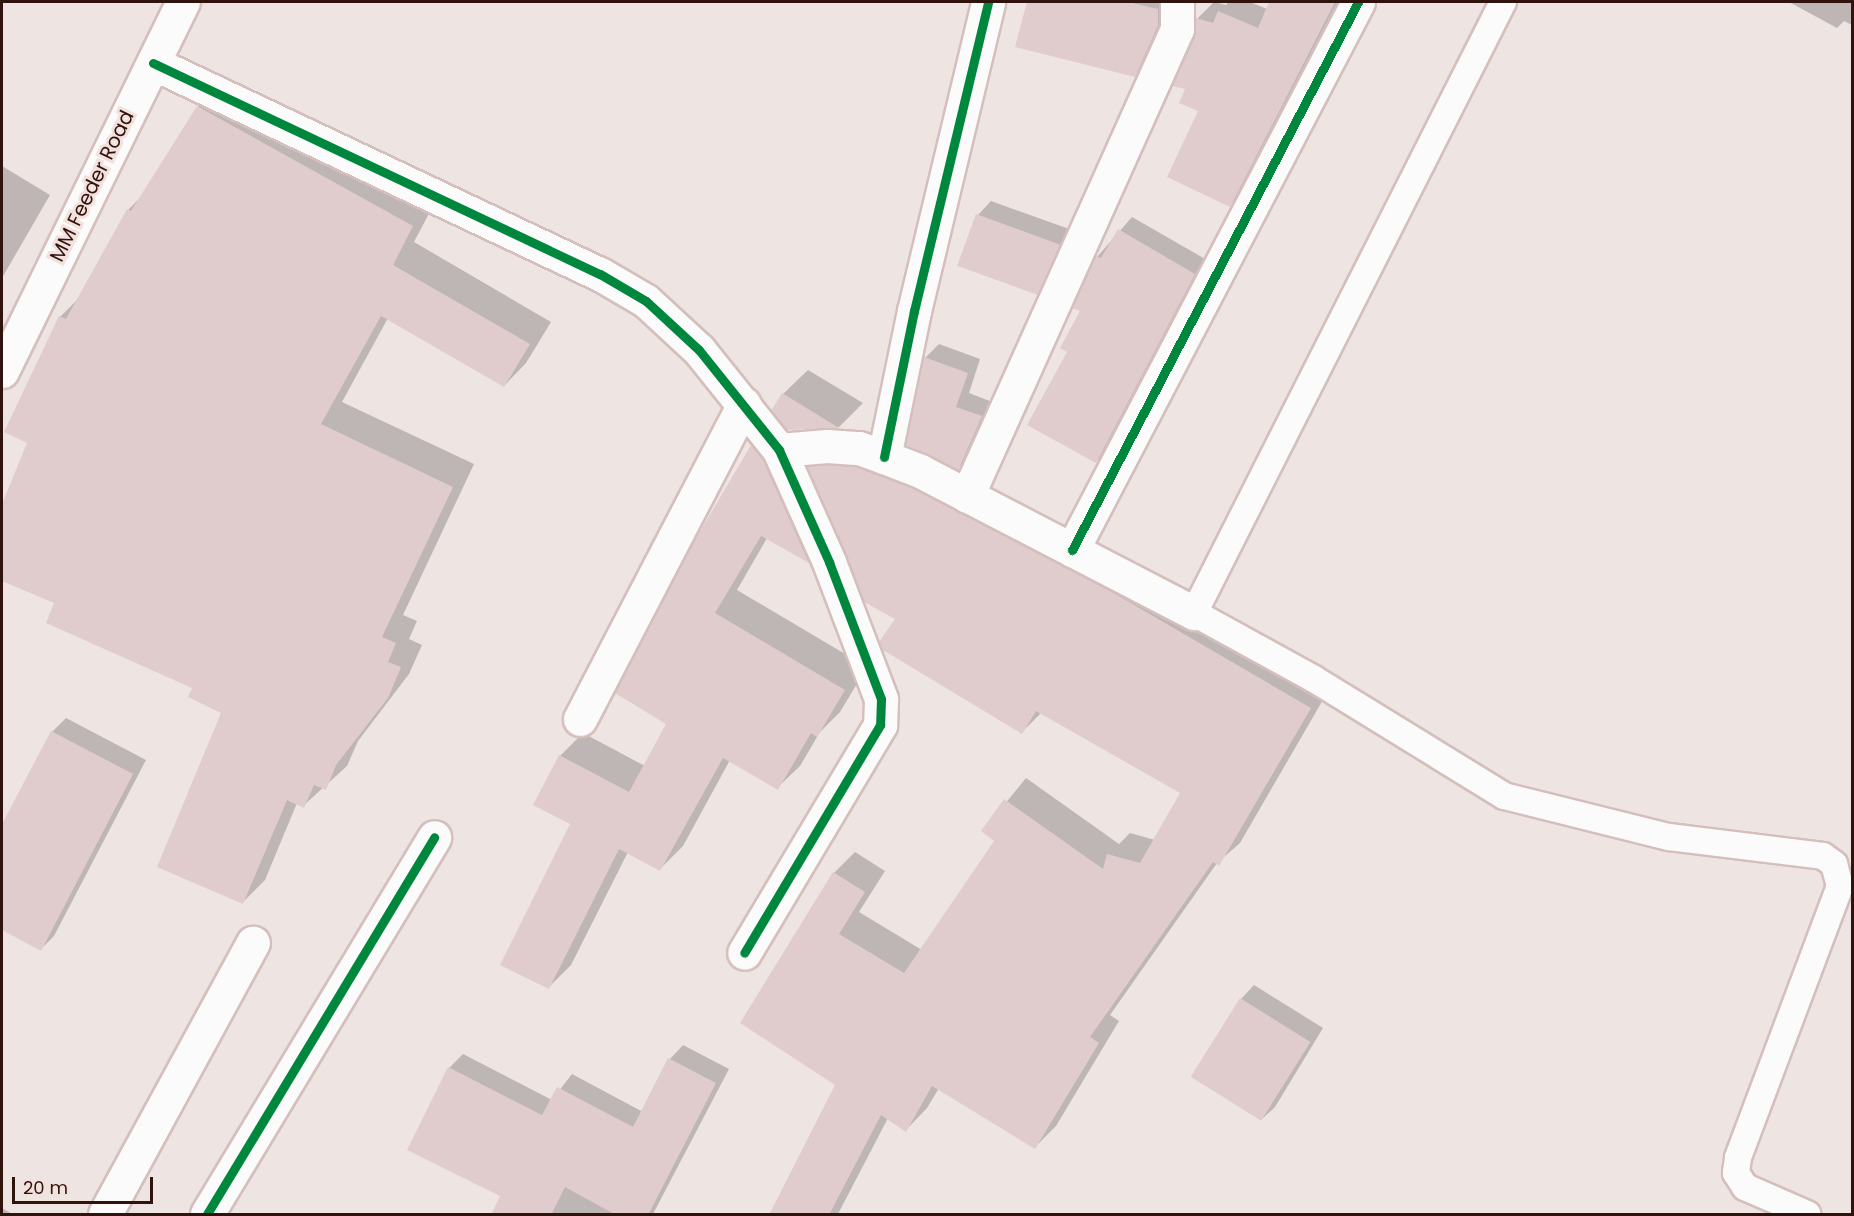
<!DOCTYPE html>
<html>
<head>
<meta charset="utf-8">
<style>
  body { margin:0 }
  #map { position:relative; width:1854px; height:1216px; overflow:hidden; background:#eee4e2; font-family:Poppins,sans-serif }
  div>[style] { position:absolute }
  .shadow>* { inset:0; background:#0003 }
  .building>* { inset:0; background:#e1cccd; transform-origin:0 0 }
  .roads { filter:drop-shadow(2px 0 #d4bfbc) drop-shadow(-2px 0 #d4bfbc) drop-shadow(0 2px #d4bfbc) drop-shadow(0 -2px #d4bfbc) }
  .lane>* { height:26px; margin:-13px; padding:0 13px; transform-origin:13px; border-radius:13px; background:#fcfbfb }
  .street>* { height:33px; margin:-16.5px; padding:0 16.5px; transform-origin:16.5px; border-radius:16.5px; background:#fcfbfb }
  .secondary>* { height:33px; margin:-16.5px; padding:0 16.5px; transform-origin:16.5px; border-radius:16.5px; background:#fcfbfb }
  .cycleway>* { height:9px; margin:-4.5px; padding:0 4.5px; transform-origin:4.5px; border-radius:4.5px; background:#00873e }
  span { translate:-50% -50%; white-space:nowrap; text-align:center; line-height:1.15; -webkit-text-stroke:6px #f3e1dd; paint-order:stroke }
  .street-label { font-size:20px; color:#31130e }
  .frame { position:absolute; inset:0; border:3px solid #31130e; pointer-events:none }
  .scale { position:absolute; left:12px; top:1177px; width:141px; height:27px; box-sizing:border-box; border:3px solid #31130e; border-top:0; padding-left:8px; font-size:18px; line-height:21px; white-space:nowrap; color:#31130e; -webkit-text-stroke:4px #f3e1dd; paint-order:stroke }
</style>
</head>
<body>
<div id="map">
  <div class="shadow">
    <i style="clip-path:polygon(1028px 2px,1171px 2px,1148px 61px,1135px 75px,1017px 46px)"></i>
    <i style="clip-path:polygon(1214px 2px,1226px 5px,1229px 2px,1250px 2px,1267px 9px,1270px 2px,1344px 2px,1246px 188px,1230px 205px,1200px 110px,1187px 88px,1197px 19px)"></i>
    <i style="clip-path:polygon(1789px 2px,1852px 2px,1852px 25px,1844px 21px,1837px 28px)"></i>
    <i style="clip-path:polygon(220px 85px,434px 204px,414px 242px,551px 322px,526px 363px,504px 386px,388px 318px,342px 402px,474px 464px,403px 615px,417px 621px,409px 639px,422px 645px,409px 674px,358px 741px,347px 766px,303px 806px,297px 803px,265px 880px,243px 902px,223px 712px,194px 688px,56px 602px,2px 579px,2px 507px,28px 442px,60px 317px,79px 298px,128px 210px,141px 197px,198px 107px)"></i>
    <i style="clip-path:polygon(2px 166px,50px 195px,2px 278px)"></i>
    <i style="clip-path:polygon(991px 201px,1072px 230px,1050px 280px,1036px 293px,978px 215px)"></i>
    <i style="clip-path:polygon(1132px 217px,1207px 260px,1109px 448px,1096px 462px,1069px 351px,1097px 257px)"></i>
    <i style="clip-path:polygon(939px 344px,980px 359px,969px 393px,995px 403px,971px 454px,958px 468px,925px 358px)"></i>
    <i style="clip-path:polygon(808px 370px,863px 403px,839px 427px,788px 429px,783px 394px)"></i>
    <i style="clip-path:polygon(775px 423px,831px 539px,809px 561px,767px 538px,737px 590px,867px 667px,840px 712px,820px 732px,800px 766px,777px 788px,730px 760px,683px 846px,660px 869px,628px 852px,571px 965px,548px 988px,572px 824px,560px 756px,583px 733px,645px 766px,668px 723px,693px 546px,752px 446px)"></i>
    <i style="clip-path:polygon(830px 446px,1331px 686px,1240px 843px,1217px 863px,1110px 1015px,1119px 1021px,1056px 1126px,1035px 1147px,939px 1088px,927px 1108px,906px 1130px,888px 1118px,838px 1214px,770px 1214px,837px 1085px,834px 873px,855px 852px,885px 871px,859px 912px,922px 950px,996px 840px,983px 831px,1026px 778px,1119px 844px,1130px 833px,1155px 840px,1182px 792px,1041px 713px,1022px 732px,897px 619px,809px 467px)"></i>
    <i style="clip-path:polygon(66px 718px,146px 760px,54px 936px,41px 949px,2px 929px,2px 839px,12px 819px,7px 816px,52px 732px)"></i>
    <i style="clip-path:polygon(1254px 985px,1323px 1028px,1275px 1107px,1261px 1120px,1241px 999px)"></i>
    <i style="clip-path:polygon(683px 1045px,729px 1069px,653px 1214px,493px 1214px,502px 1196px,449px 1068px,463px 1054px,552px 1100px,572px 1074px,643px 1112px,670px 1059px)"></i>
    <i style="clip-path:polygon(2px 1208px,12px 1214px,2px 1214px)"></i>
  </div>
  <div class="building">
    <i style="clip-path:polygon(1027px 2px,1128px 2px,1158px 9px,1158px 25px,1135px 77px,1015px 47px)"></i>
    <i style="clip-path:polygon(1269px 2px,1335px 2px,1230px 207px,1167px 177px,1198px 111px,1179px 103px,1185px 89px,1172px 86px,1194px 37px,1196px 18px,1213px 23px,1218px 11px,1258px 28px)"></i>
    <i style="clip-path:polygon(197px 106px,413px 226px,393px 265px,530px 344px,504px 387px,381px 316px,321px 424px,453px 487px,382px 637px,396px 643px,388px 662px,401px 667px,388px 698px,336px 765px,326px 790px,314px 785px,304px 808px,287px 800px,243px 904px,157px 867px,221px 713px,188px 697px,192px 688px,46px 623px,54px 603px,2px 581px,2px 504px,27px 443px,4px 432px,59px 316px,66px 319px,127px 209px,131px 211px)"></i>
    <i style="left:976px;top:214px;width:89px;height:55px;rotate:20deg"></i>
    <i style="clip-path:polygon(1118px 229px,1195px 274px,1096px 463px,1027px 425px,1067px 352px,1060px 348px,1080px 311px,1072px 308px,1095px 256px,1101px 258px)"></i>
    <i style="clip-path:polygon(924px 357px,968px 373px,956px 407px,982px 416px,958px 470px,906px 445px)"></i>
    <i style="clip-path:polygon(782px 393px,839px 428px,787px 430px,771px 411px)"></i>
    <i style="clip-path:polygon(751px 445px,763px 460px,809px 563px,761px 536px,715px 613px,845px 690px,817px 737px,811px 733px,778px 790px,723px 758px,660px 871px,619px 849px,549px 989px,500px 965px,570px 824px,533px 805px,559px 755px,629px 792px,666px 724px,615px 693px,692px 545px)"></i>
    <i style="clip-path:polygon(827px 465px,855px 467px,912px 488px,1110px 591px,1311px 708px,1219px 866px,1213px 862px,1090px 1037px,1099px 1043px,1035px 1149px,932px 1086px,906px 1132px,881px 1115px,829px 1215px,769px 1215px,835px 1085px,740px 1023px,833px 872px,865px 892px,839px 934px,904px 973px,994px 841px,981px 831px,1004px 799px,1103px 869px,1107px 854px,1140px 863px,1180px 793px,1036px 711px,1022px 734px,883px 650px,879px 642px,895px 619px,864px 602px,807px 466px)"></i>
    <i style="clip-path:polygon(51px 731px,133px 774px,41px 951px,2px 930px,2px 824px)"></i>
    <i style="left:1240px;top:998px;width:83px;height:93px;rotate:32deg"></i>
    <i style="clip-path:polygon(668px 1058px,716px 1083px,648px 1215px,616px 1215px,565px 1187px,551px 1215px,491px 1215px,500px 1196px,407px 1150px,448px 1067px,542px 1115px,557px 1087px,633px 1127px)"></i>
  </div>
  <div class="roads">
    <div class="lane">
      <i style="left:1503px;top:2px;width:685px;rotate:116.83deg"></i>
      <i style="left:1194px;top:613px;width:137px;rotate:28.8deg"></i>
      <i style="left:1314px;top:679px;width:223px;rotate:31.6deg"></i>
      <i style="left:1504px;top:796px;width:170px;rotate:14deg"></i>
      <i style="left:1669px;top:837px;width:155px;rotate:7deg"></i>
      <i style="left:1823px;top:856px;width:14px;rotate:36deg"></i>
      <i style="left:1834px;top:864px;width:23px;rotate:75deg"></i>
      <i style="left:1840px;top:886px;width:290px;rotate:110.6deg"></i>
      <i style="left:1738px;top:1158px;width:15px;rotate:98deg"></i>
      <i style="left:1736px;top:1173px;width:17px;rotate:57deg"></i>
      <i style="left:1745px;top:1187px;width:68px;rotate:23.5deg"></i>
    </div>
    <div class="street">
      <i style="left:153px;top:63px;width:494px;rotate:25.3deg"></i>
      <i style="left:600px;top:274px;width:53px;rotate:30.4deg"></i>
      <i style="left:646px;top:301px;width:72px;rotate:42.8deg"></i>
      <i style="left:699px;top:350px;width:128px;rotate:51.3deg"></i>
      <i style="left:779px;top:450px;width:123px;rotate:65.9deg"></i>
      <i style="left:829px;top:562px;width:147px;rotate:69.2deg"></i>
      <i style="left:881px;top:699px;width:26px;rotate:92deg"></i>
      <i style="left:880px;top:725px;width:265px;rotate:120.8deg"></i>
      <i style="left:779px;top:450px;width:48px;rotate:-4.8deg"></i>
      <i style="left:827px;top:446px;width:32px;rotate:4deg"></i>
      <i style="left:859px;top:448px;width:27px;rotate:20deg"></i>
      <i style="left:884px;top:457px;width:39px;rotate:21deg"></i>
      <i style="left:920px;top:471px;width:309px;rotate:27.4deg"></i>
      <i style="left:884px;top:457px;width:149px;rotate:-78.4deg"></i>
      <i style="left:914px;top:311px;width:318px;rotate:-76.5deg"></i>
      <i style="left:967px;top:496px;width:512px;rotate:-65.79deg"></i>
      <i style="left:1177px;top:29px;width:27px;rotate:-90deg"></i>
      <i style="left:1072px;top:550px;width:618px;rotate:-62.44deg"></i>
      <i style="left:580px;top:719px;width:355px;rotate:-62.5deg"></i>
      <i style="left:105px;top:1214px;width:309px;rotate:-61.4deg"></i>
      <i style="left:207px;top:1214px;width:440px;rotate:-58.9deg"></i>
    </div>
    <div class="secondary">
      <i style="left:2px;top:371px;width:411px;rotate:-63.9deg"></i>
    </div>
  </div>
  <div class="cycleway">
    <i style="left:153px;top:63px;width:494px;rotate:25.3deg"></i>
    <i style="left:600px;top:274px;width:53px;rotate:30.4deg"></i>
    <i style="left:646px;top:301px;width:72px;rotate:42.8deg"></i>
    <i style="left:699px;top:350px;width:128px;rotate:51.3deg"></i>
    <i style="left:779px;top:450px;width:123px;rotate:65.9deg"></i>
    <i style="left:829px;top:562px;width:147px;rotate:69.2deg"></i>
    <i style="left:881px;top:699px;width:26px;rotate:92deg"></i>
    <i style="left:880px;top:725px;width:265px;rotate:120.8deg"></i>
    <i style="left:884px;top:457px;width:149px;rotate:-78.4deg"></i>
    <i style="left:914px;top:311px;width:318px;rotate:-76.5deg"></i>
    <i style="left:1072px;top:550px;width:618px;rotate:-62.44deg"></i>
    <i style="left:207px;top:1214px;width:440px;rotate:-58.9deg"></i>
  </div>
  <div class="street-label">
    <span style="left:92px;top:186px;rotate:-64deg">MM Feeder Road</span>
  </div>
  <div class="frame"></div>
  <div class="scale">20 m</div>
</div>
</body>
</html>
